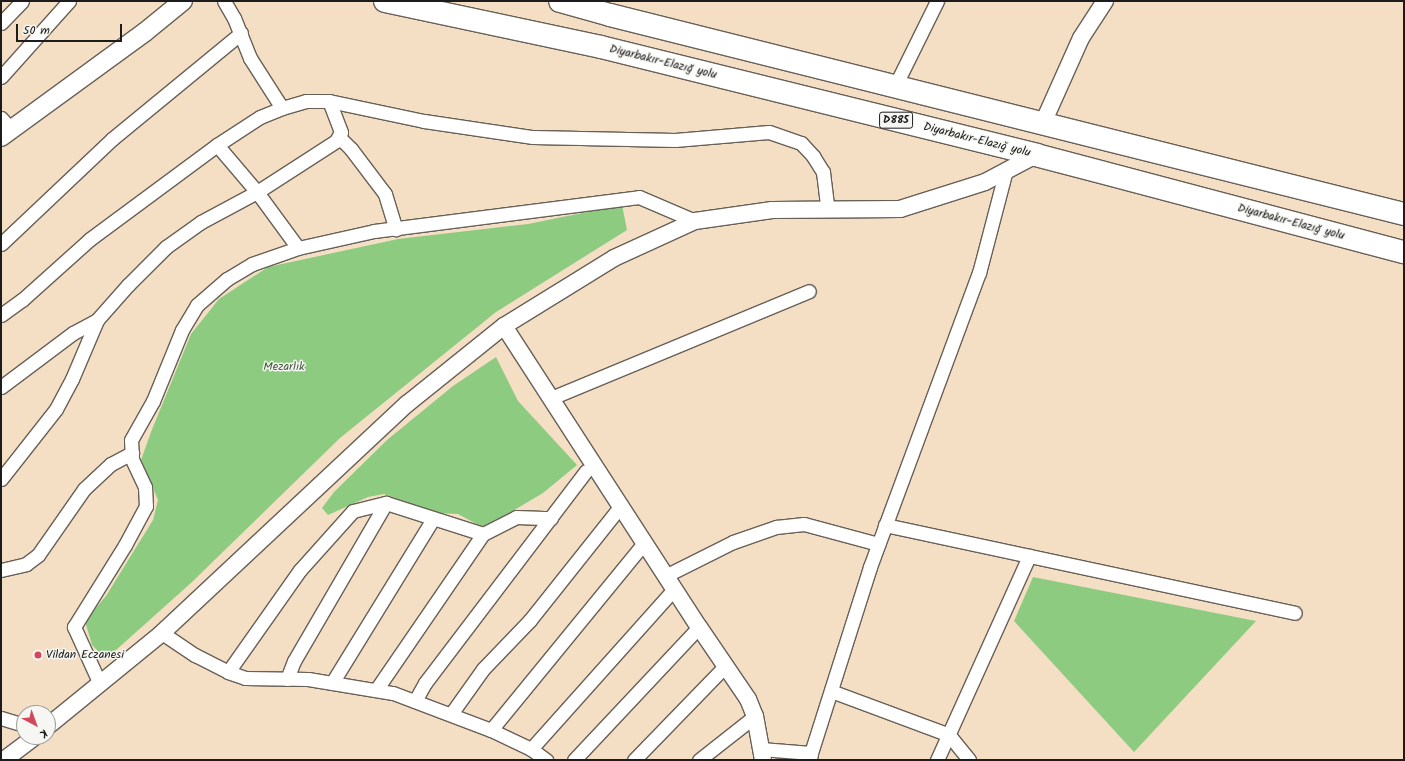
<!DOCTYPE html>
<html>
<head>
<meta charset="utf-8">
<style>
  body { margin:0 }
  #map { position:relative; width:1405px; height:761px; overflow:hidden; background:#f4dfc5; font-family:Kalam,sans-serif }
  div>[style] { position:absolute }
  .green>* { inset:0; background:#8dcb80 }
  .roads { filter:drop-shadow(1px 0 #686057) drop-shadow(-1px 0 #686057) drop-shadow(0 1px #686057) drop-shadow(0 -1px #686057) }
  .minor>* { height:13px; margin:-6.5px; padding:0 6.5px; transform-origin:6.5px; border-radius:6.5px; background:#fff }
  .tertiary>* { height:16px; margin:-8px; padding:0 8px; transform-origin:8px; border-radius:8px; background:#fff }
  .secondary>* { height:18px; margin:-9px; padding:0 9px; transform-origin:9px; border-radius:9px; background:#fff }
  .trunk>* { height:22px; margin:-11px; padding:0 11px; transform-origin:11px; border-radius:11px; background:#fff }
  .dots>* { width:11px; height:11px; translate:-50% -50%; box-sizing:border-box; border:2px solid #f6f6f2; border-radius:50% }
  span { translate:-50% -50%; white-space:nowrap; text-align:center; line-height:1.15; -webkit-text-stroke:3px #f6f6f2; paint-order:stroke }
  .shield-label span { padding:1px 3px; background:#f6f6f2; border:1px solid; border-radius:3px; -webkit-text-stroke-width:0 }
  .shield-label { font-size:11px; color:#1c1c1c; font-weight:700 }
  .street-label { font-size:12px; color:#1c1c1c }
  .park-label { font-size:12px; color:#44593f }
  .poi-label { font-size:12px; color:#1c1c1c }
  .left { translate:0 -50%; text-align:left }
  .frame { position:absolute; inset:0; border:2px solid #1c1c1c; pointer-events:none }
  .north { position:absolute; left:16px; top:705px; width:40px; height:40px; box-sizing:border-box; background:#f6f6f2; border:1px solid #9f9f9c; border-radius:50%; rotate:139deg; font-size:11px; font-weight:700; line-height:16px; text-align:center; color:#1c1c1c }
  .north::after { content:''; display:block; margin:auto; width:14px; height:18px; background:#d1495b; clip-path:polygon(50% 0,100% 100%,50% 72%,0 100%) }
  .scale { position:absolute; left:16px; top:24px; width:106px; height:18px; box-sizing:border-box; border:2px solid #1c1c1c; border-top:0; padding-left:5px; font-size:12px; line-height:14px; white-space:nowrap; color:#1c1c1c; -webkit-text-stroke:3px #f6f6f2; paint-order:stroke }
</style>
</head>
<body>
<div id="map">
  <div class="green">
    <i style="clip-path:polygon(622px 205px,627px 230px,496px 312px,340px 438px,192px 582px,106px 659px,92px 645px,85px 621px,106px 596px,153px 520px,158px 500px,141px 460px,151px 432px,191px 334px,219px 299px,268px 267px,398px 239px,528px 224px)"></i>
    <i style="clip-path:polygon(496px 357px,518px 401px,577px 465px,543px 493px,484px 528px,458px 514px,435px 513px,384px 494px,368px 497px,328px 515px,322px 508px,334px 492px,387px 440px,453px 386px)"></i>
    <i style="clip-path:polygon(1033px 577px,1256px 621px,1134px 752px,1014px 621px)"></i>
  </div>
  <div class="roads">
    <div class="minor">
      <i style="left:224px;top:1px;width:20px;rotate:60deg"></i>
      <i style="left:234px;top:18px;width:43px;rotate:68.2deg"></i>
      <i style="left:250px;top:58px;width:59px;rotate:57.4deg"></i>
      <i style="left:1px;top:23px;width:30px;rotate:-46deg"></i>
      <i style="left:1px;top:77px;width:102px;rotate:-48.2deg"></i>
      <i style="left:895px;top:86px;width:95px;rotate:-63.7deg"></i>
      <i style="left:1px;top:118px;width:15px;rotate:48deg"></i>
      <i style="left:339px;top:137px;width:17px;rotate:45deg"></i>
      <i style="left:351px;top:149px;width:56px;rotate:52.9deg"></i>
      <i style="left:385px;top:194px;width:37px;rotate:73deg"></i>
      <i style="left:217px;top:145px;width:62px;rotate:49.6deg"></i>
      <i style="left:257px;top:192px;width:69px;rotate:53.8deg"></i>
      <i style="left:1px;top:244px;width:153px;rotate:-43.4deg"></i>
      <i style="left:112px;top:139px;width:167px;rotate:-39.4deg"></i>
      <i style="left:1px;top:315px;width:26px;rotate:-36deg"></i>
      <i style="left:22px;top:300px;width:91px;rotate:-41.9deg"></i>
      <i style="left:90px;top:239px;width:158px;rotate:-36.5deg"></i>
      <i style="left:217px;top:145px;width:51px;rotate:-33.1deg"></i>
      <i style="left:260px;top:117px;width:24px;rotate:-22deg"></i>
      <i style="left:282px;top:108px;width:25px;rotate:-16deg"></i>
      <i style="left:306px;top:101px;width:23px"></i>
      <i style="left:329px;top:101px;width:97px;rotate:11.9deg"></i>
      <i style="left:424px;top:121px;width:110px;rotate:8.4deg"></i>
      <i style="left:533px;top:137px;width:142px;rotate:1.2deg"></i>
      <i style="left:675px;top:140px;width:94px;rotate:-4.9deg"></i>
      <i style="left:769px;top:132px;width:34px;rotate:19deg"></i>
      <i style="left:801px;top:143px;width:18px;rotate:47deg"></i>
      <i style="left:813px;top:156px;width:19px;rotate:58deg"></i>
      <i style="left:823px;top:172px;width:38px;rotate:83deg"></i>
      <i style="left:1px;top:387px;width:90px;rotate:-36.9deg"></i>
      <i style="left:73px;top:333px;width:27px;rotate:-28deg"></i>
      <i style="left:551px;top:398px;width:279px;rotate:-22.5deg"></i>
      <i style="left:1px;top:479px;width:89px;rotate:-51.8deg"></i>
      <i style="left:56px;top:409px;width:34px;rotate:-62deg"></i>
      <i style="left:72px;top:379px;width:64px;rotate:-67deg"></i>
      <i style="left:97px;top:320px;width:47px;rotate:-48.5deg"></i>
      <i style="left:128px;top:285px;width:54px;rotate:-45deg"></i>
      <i style="left:166px;top:247px;width:43px;rotate:-35.5deg"></i>
      <i style="left:201px;top:222px;width:64px;rotate:-28.2deg"></i>
      <i style="left:257px;top:192px;width:94px;rotate:-32.8deg"></i>
      <i style="left:336px;top:141px;width:10px;rotate:-61deg"></i>
      <i style="left:341px;top:132px;width:33px;rotate:-111deg"></i>
      <i style="left:885px;top:525px;width:419px;rotate:12.1deg"></i>
      <i style="left:1px;top:570px;width:26px;rotate:-13deg"></i>
      <i style="left:26px;top:564px;width:15px;rotate:-37deg"></i>
      <i style="left:38px;top:555px;width:80px;rotate:-55.1deg"></i>
      <i style="left:84px;top:489px;width:37px;rotate:-43deg"></i>
      <i style="left:111px;top:464px;width:24px;rotate:-28deg"></i>
      <i style="left:665px;top:576px;width:76px;rotate:-26.6deg"></i>
      <i style="left:733px;top:542px;width:46px;rotate:-19.2deg"></i>
      <i style="left:776px;top:527px;width:28px;rotate:-6deg"></i>
      <i style="left:804px;top:524px;width:77px;rotate:15.1deg"></i>
      <i style="left:162px;top:633px;width:40px;rotate:34deg"></i>
      <i style="left:195px;top:655px;width:37px;rotate:27deg"></i>
      <i style="left:228px;top:672px;width:18px;rotate:19deg"></i>
      <i style="left:245px;top:678px;width:63px;rotate:0.9deg"></i>
      <i style="left:308px;top:679px;width:86px;rotate:9.4deg"></i>
      <i style="left:393px;top:693px;width:105px;rotate:20.7deg"></i>
      <i style="left:491px;top:730px;width:44px;rotate:25.4deg"></i>
      <i style="left:531px;top:749px;width:19px;rotate:36deg"></i>
      <i style="left:228px;top:672px;width:125px;rotate:-54.8deg"></i>
      <i style="left:300px;top:570px;width:79px;rotate:-48.1deg"></i>
      <i style="left:353px;top:511px;width:34px;rotate:-14deg"></i>
      <i style="left:386px;top:503px;width:102px;rotate:17.7deg"></i>
      <i style="left:483px;top:534px;width:37px;rotate:-27deg"></i>
      <i style="left:516px;top:517px;width:35px;rotate:2deg"></i>
      <i style="left:287px;top:679px;width:19px;rotate:-69deg"></i>
      <i style="left:294px;top:661px;width:183px;rotate:-59.8deg"></i>
      <i style="left:332px;top:683px;width:193px;rotate:-58.4deg"></i>
      <i style="left:100px;top:684px;width:63px;rotate:-114.5deg"></i>
      <i style="left:74px;top:627px;width:97px;rotate:-58.1deg"></i>
      <i style="left:125px;top:545px;width:44px;rotate:-61.7deg"></i>
      <i style="left:146px;top:506px;width:19px;rotate:-93deg"></i>
      <i style="left:145px;top:487px;width:31px;rotate:-115deg"></i>
      <i style="left:132px;top:459px;width:19px;rotate:-93deg"></i>
      <i style="left:131px;top:440px;width:45px;rotate:-60.6deg"></i>
      <i style="left:153px;top:401px;width:77px;rotate:-67.8deg"></i>
      <i style="left:182px;top:330px;width:29px;rotate:-59deg"></i>
      <i style="left:197px;top:305px;width:40px;rotate:-41deg"></i>
      <i style="left:227px;top:279px;width:29px;rotate:-31deg"></i>
      <i style="left:252px;top:264px;width:49px;rotate:-19.2deg"></i>
      <i style="left:298px;top:248px;width:78px;rotate:-12.6deg"></i>
      <i style="left:374px;top:231px;width:267px;rotate:-7.3deg"></i>
      <i style="left:639px;top:197px;width:61px;rotate:23.2deg"></i>
      <i style="left:376px;top:690px;width:189px;rotate:-55.6deg"></i>
      <i style="left:831px;top:691px;width:126px;rotate:20.4deg"></i>
      <i style="left:949px;top:735px;width:32px;rotate:51deg"></i>
      <i style="left:415px;top:701px;width:21px;rotate:-61deg"></i>
      <i style="left:425px;top:683px;width:266px;rotate:-52.8deg"></i>
      <i style="left:451px;top:714px;width:55px;rotate:-54.6deg"></i>
      <i style="left:483px;top:669px;width:68px;rotate:-46.2deg"></i>
      <i style="left:530px;top:620px;width:144px;rotate:-51.5deg"></i>
      <i style="left:1px;top:718px;width:24px;rotate:17deg"></i>
      <i style="left:491px;top:730px;width:242px;rotate:-50.7deg"></i>
      <i style="left:531px;top:749px;width:215px;rotate:-48.2deg"></i>
      <i style="left:761px;top:749px;width:50px;rotate:4.6deg"></i>
      <i style="left:574px;top:760px;width:183px;rotate:-46.8deg"></i>
      <i style="left:634px;top:760px;width:131px;rotate:-45.9deg"></i>
      <i style="left:699px;top:760px;width:71px;rotate:-38.2deg"></i>
      <i style="left:810px;top:760px;width:7px;rotate:-82deg"></i>
      <i style="left:811px;top:753px;width:195px;rotate:-72.4deg"></i>
      <i style="left:870px;top:567px;width:314px;rotate:-69.7deg"></i>
      <i style="left:979px;top:273px;width:106px;rotate:-75.3deg"></i>
      <i style="left:937px;top:760px;width:224px;rotate:-65.7deg"></i>
    </div>
    <div class="tertiary">
      <i style="left:1043px;top:123px;width:93px;rotate:-65.9deg"></i>
      <i style="left:1081px;top:38px;width:44px;rotate:-57deg"></i>
      <i style="left:504px;top:326px;width:359px;rotate:57.1deg"></i>
      <i style="left:699px;top:627px;width:87px;rotate:55.8deg"></i>
      <i style="left:748px;top:699px;width:18px;rotate:68deg"></i>
      <i style="left:755px;top:716px;width:45px;rotate:79.7deg"></i>
      <i style="left:48px;top:726px;width:147px;rotate:-39.2deg"></i>
      <i style="left:162px;top:633px;width:335px;rotate:-43.1deg"></i>
      <i style="left:407px;top:404px;width:124px;rotate:-38.8deg"></i>
      <i style="left:504px;top:326px;width:129px;rotate:-31.7deg"></i>
      <i style="left:614px;top:258px;width:89px;rotate:-24.6deg"></i>
      <i style="left:695px;top:221px;width:78px;rotate:-8.1deg"></i>
      <i style="left:772px;top:210px;width:128px;rotate:-0.4deg"></i>
      <i style="left:900px;top:209px;width:89px;rotate:-17.6deg"></i>
      <i style="left:985px;top:182px;width:58px;rotate:-27.9deg"></i>
      <i style="left:4px;top:760px;width:38px;rotate:-37deg"></i>
    </div>
    <div class="secondary">
      <i style="left:1px;top:137px;width:178px;rotate:-36.1deg"></i>
      <i style="left:145px;top:32px;width:49px;rotate:-39.2deg"></i>
    </div>
    <div class="trunk">
      <i style="left:385px;top:1px;width:221px;rotate:12deg"></i>
      <i style="left:601px;top:47px;width:448px;rotate:13.9deg"></i>
      <i style="left:1036px;top:155px;width:381px;rotate:14.8deg"></i>
      <i style="left:560px;top:1px;width:52px;rotate:15.6deg"></i>
      <i style="left:610px;top:15px;width:819px;rotate:14.07deg"></i>
    </div>
  </div>
  <div class="dots">
    <i style="left:38px;top:655px;background:#d1495b"></i>
  </div>
  <div class="shield-label">
    <span style="left:896px;top:120px">D885</span>
  </div>
  <div class="street-label">
    <span style="left:663px;top:62px;rotate:14deg">Diyarbakır-Elazığ yolu</span>
    <span style="left:977px;top:140px;rotate:14deg">Diyarbakır-Elazığ yolu</span>
    <span style="left:1291px;top:222px;rotate:15deg">Diyarbakır-Elazığ yolu</span>
  </div>
  <div class="park-label">
    <span style="left:284px;top:367px">Mezarlık</span>
  </div>
  <div class="poi-label">
    <span class="left" style="left:46px;top:655px">Vildan Eczanesi</span>
  </div>
  <div class="frame"></div>
  <div class="north">K</div>
  <div class="scale">50 m</div>
</div>
</body>
</html>
